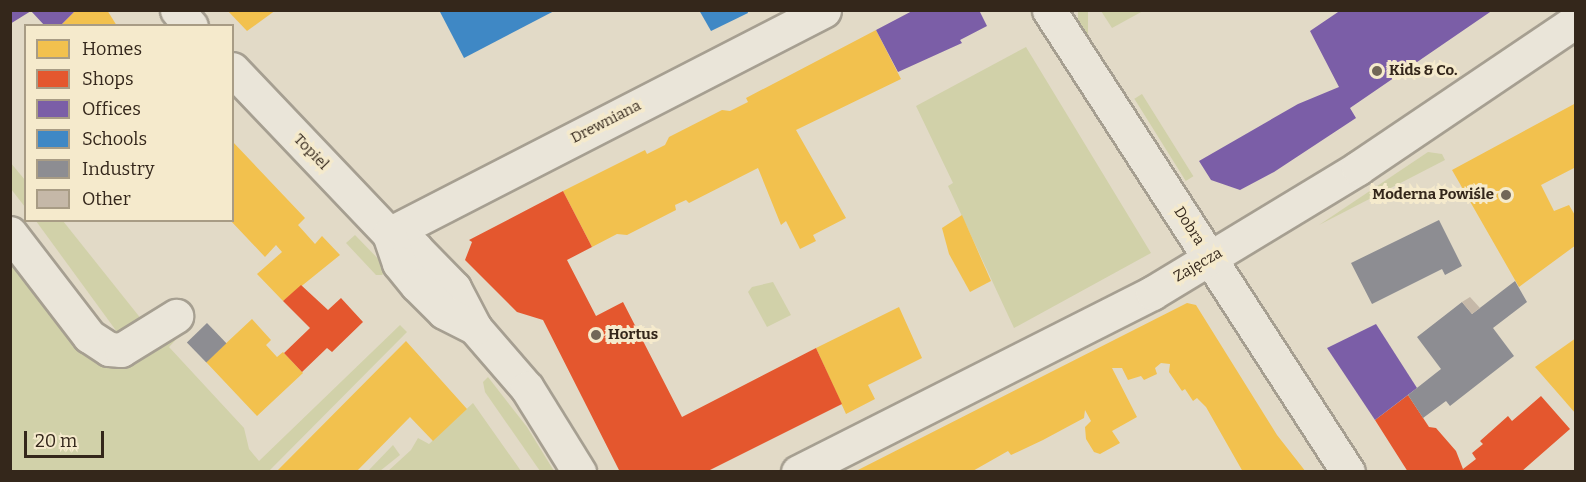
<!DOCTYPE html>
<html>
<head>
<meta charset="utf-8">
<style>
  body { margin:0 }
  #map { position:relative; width:1586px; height:482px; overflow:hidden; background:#e2dac7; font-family:Bitter,serif }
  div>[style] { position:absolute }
  .green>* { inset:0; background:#d1d1a9; transform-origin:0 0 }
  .homes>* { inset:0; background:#f2c14e }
  .shops>* { inset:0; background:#e4572e }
  .offices>* { inset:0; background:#7b5ea7 }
  .schools>* { inset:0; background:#3f88c5 }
  .industry>* { inset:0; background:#8d8d92; transform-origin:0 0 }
  .building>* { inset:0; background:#c5b8a8 }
  .roads { filter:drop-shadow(2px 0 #a69f91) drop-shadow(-2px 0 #a69f91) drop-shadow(0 2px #a69f91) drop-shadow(0 -2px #a69f91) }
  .minor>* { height:33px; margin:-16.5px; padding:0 16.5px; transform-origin:16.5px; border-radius:16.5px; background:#eae5d9 }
  .dots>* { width:16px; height:16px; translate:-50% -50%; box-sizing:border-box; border:3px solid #f5eacc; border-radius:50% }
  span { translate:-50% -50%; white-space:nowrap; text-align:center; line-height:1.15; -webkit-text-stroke:6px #f5eacc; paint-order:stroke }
  .poi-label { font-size:15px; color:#34271b; font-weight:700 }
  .left { translate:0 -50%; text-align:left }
  .right { translate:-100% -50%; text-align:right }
  .street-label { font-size:15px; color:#34271b }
  .frame { position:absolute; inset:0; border:12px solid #34271b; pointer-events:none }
  .legend { position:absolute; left:24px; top:24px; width:210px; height:198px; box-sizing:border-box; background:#f5eacc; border:2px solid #a89c85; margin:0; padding:8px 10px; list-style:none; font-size:18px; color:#34271b }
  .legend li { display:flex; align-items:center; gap:12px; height:30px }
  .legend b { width:30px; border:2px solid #a89c85 }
  .scale { position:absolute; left:24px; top:431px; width:80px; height:27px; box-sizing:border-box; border:3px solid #34271b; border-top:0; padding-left:8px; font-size:18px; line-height:21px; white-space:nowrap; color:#34271b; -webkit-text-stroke:4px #f5eacc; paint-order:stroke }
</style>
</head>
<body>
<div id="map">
  <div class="green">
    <i style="left:1078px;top:11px;width:10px;height:69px"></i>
    <i style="clip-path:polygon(1101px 11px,1143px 11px,1112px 28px)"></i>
    <i style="clip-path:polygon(1026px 47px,1151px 253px,1014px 328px,948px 186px,953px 183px,916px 106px)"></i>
    <i style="left:1142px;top:94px;width:97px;height:9px;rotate:58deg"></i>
    <i style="clip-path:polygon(1428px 152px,1442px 154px,1445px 160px,1319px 225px)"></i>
    <i style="clip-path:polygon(10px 162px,25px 180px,25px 207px,11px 189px)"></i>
    <i style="clip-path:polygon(36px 221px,63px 221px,142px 320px,120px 336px)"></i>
    <i style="clip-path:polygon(355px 235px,388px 269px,382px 275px,376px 275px,346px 243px)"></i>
    <i style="clip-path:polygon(10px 249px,85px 344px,182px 322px,187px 328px,169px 347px,244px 428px,249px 449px,259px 461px,400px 325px,407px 332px,269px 471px,11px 471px)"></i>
    <i style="clip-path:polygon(773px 282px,791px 315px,767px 327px,748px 292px,752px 287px)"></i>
    <i style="clip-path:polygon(488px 377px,527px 427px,554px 471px,540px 471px,485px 392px,483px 382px)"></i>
    <i style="clip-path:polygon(473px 403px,521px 471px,387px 472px,411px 450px,418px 438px,429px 444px)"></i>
    <i style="clip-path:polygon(393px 445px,400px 455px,380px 471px,368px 471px)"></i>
  </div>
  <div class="homes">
    <i style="clip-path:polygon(76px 10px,107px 10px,117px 26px,60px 26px)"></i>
    <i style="clip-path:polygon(227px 10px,276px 10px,247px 31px)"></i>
    <i style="clip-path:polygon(876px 30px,901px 79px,796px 130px,846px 218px,813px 235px,816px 241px,800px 249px,786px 221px,781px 225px,758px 168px,689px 203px,686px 200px,675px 205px,676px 210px,627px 235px,617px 234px,592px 247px,563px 191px,645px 150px,647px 154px,665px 145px,669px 137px,722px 110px,730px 111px,748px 102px,746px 98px)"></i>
    <i style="clip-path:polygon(1576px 103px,1576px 167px,1541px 185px,1554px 211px,1569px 205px,1576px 217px,1576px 245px,1519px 287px,1452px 170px)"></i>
    <i style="clip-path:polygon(232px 141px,305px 218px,298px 225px,315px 244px,322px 236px,340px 255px,283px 301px,257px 274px,282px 252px,276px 245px,265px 257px,230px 220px)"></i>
    <i style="clip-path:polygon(962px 215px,991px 281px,970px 292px,949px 254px,942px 228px)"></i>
    <i style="clip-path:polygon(1187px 303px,1196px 305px,1277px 435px,1306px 472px,1243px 472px,1206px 407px,1197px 398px,1193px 401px,1185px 389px,1182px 391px,1169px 372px,1170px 364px,1161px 363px,1155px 368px,1157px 374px,1144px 380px,1141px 376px,1128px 380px,1122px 368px,1112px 368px,1137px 417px,1112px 431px,1120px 443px,1100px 454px,1094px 452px,1086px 439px,1085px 427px,1091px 421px,1085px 410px,1084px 418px,1043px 440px,1011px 455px,1008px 451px,971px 472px,854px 472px)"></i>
    <i style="clip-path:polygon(899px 307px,922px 358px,868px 385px,875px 399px,846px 414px,816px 348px)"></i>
    <i style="clip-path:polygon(252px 319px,271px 340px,266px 345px,277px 357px,283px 352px,303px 373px,257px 416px,206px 362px)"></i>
    <i style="clip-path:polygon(1576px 338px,1576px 414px,1535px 367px)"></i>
    <i style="clip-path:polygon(406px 341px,467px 409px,433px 441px,410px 417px,356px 472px,276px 472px)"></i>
  </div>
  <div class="shops">
    <i style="clip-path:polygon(563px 191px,592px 247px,567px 260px,596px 316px,623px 302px,682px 417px,816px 348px,842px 404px,706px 472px,620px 472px,543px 320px,517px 312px,465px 260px,472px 242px,469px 240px)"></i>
    <i style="clip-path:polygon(301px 285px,328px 310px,341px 298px,363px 322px,332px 352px,327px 348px,302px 372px,284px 353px,310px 328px,283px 301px)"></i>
    <i style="clip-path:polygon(1408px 395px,1429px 427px,1436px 428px,1456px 451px,1463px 469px,1476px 459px,1472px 453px,1483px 444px,1480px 441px,1508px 416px,1512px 421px,1541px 396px,1570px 429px,1521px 472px,1408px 472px,1375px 420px)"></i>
  </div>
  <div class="offices">
    <i style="clip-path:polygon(10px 10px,76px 10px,60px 26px,45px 26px,31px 11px,10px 24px)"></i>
    <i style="clip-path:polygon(914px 10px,979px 10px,987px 26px,960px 40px,962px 43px,898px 72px,876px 30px)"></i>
    <i style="clip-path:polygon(1341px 10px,1493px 10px,1350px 108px,1356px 118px,1274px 172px,1240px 190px,1211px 180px,1199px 161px,1298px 104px,1339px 87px,1310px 31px)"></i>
    <i style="clip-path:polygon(1376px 324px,1417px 388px,1375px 420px,1327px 348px)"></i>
  </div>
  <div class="schools">
    <i style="clip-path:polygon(439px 10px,556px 10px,464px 58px)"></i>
    <i style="clip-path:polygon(699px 10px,747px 10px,748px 13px,711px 31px)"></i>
  </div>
  <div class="industry">
    <i style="clip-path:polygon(1439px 220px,1462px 266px,1445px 275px,1442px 269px,1372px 304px,1351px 263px)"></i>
    <i style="clip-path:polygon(1515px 281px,1527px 302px,1493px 328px,1514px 356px,1450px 406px,1446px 401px,1423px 418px,1408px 395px,1441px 369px,1417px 337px,1462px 302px,1472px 314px)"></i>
    <i style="left:207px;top:323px;width:28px;height:28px;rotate:46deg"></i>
  </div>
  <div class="building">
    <i style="clip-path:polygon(1470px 297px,1480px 308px,1472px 314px,1462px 302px)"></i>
  </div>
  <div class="roads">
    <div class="minor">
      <i style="left:177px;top:10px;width:21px;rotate:49deg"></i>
      <i style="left:1049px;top:10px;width:550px;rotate:57.09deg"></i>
      <i style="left:232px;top:69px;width:228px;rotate:46.4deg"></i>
      <i style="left:389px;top:234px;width:30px;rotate:28deg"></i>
      <i style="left:415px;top:248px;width:56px;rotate:45.7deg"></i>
      <i style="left:454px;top:288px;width:45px;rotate:62.3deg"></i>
      <i style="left:475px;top:328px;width:79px;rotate:49.1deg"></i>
      <i style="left:527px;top:388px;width:99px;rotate:58.2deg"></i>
      <i style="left:10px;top:233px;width:130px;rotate:52.5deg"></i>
      <i style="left:89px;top:336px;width:24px;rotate:33deg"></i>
      <i style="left:109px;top:349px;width:12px;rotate:5deg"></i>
      <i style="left:121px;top:350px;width:65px;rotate:-31.7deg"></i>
      <i style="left:389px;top:234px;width:489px;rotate:-27.2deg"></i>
      <i style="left:389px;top:234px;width:31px;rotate:71deg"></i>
      <i style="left:399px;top:263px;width:28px;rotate:51deg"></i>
      <i style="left:417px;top:285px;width:38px;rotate:45deg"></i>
      <i style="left:444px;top:312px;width:35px;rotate:27deg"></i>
      <i style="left:798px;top:472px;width:397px;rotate:-26.8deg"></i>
      <i style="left:1152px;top:293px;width:241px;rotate:-31.2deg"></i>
      <i style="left:1358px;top:168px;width:263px;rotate:-34deg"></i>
    </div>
  </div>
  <div class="dots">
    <i style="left:1377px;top:71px;background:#716657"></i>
    <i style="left:1506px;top:195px;background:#716657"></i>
    <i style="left:596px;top:335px;background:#716657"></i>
  </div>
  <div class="poi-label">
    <span class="left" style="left:1389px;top:71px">Kids &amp; Co.</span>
    <span class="right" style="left:1494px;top:195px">Moderna Powiśle</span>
    <span class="left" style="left:608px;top:335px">Hortus</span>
  </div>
  <div class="street-label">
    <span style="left:606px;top:122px;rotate:-27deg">Drewniana</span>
    <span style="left:311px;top:152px;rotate:46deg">Topiel</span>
    <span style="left:1189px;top:226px;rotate:57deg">Dobra</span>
    <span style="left:1198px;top:265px;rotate:-30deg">Zajęcza</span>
  </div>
  <div class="frame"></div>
  <ul class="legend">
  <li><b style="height:16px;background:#f2c14e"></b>Homes</li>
  <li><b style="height:16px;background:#e4572e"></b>Shops</li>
  <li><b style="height:16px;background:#7b5ea7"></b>Offices</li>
  <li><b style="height:16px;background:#3f88c5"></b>Schools</li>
  <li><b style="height:16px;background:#8d8d92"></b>Industry</li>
  <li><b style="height:16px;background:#c5b8a8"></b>Other</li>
  </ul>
  <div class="scale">20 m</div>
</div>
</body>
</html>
